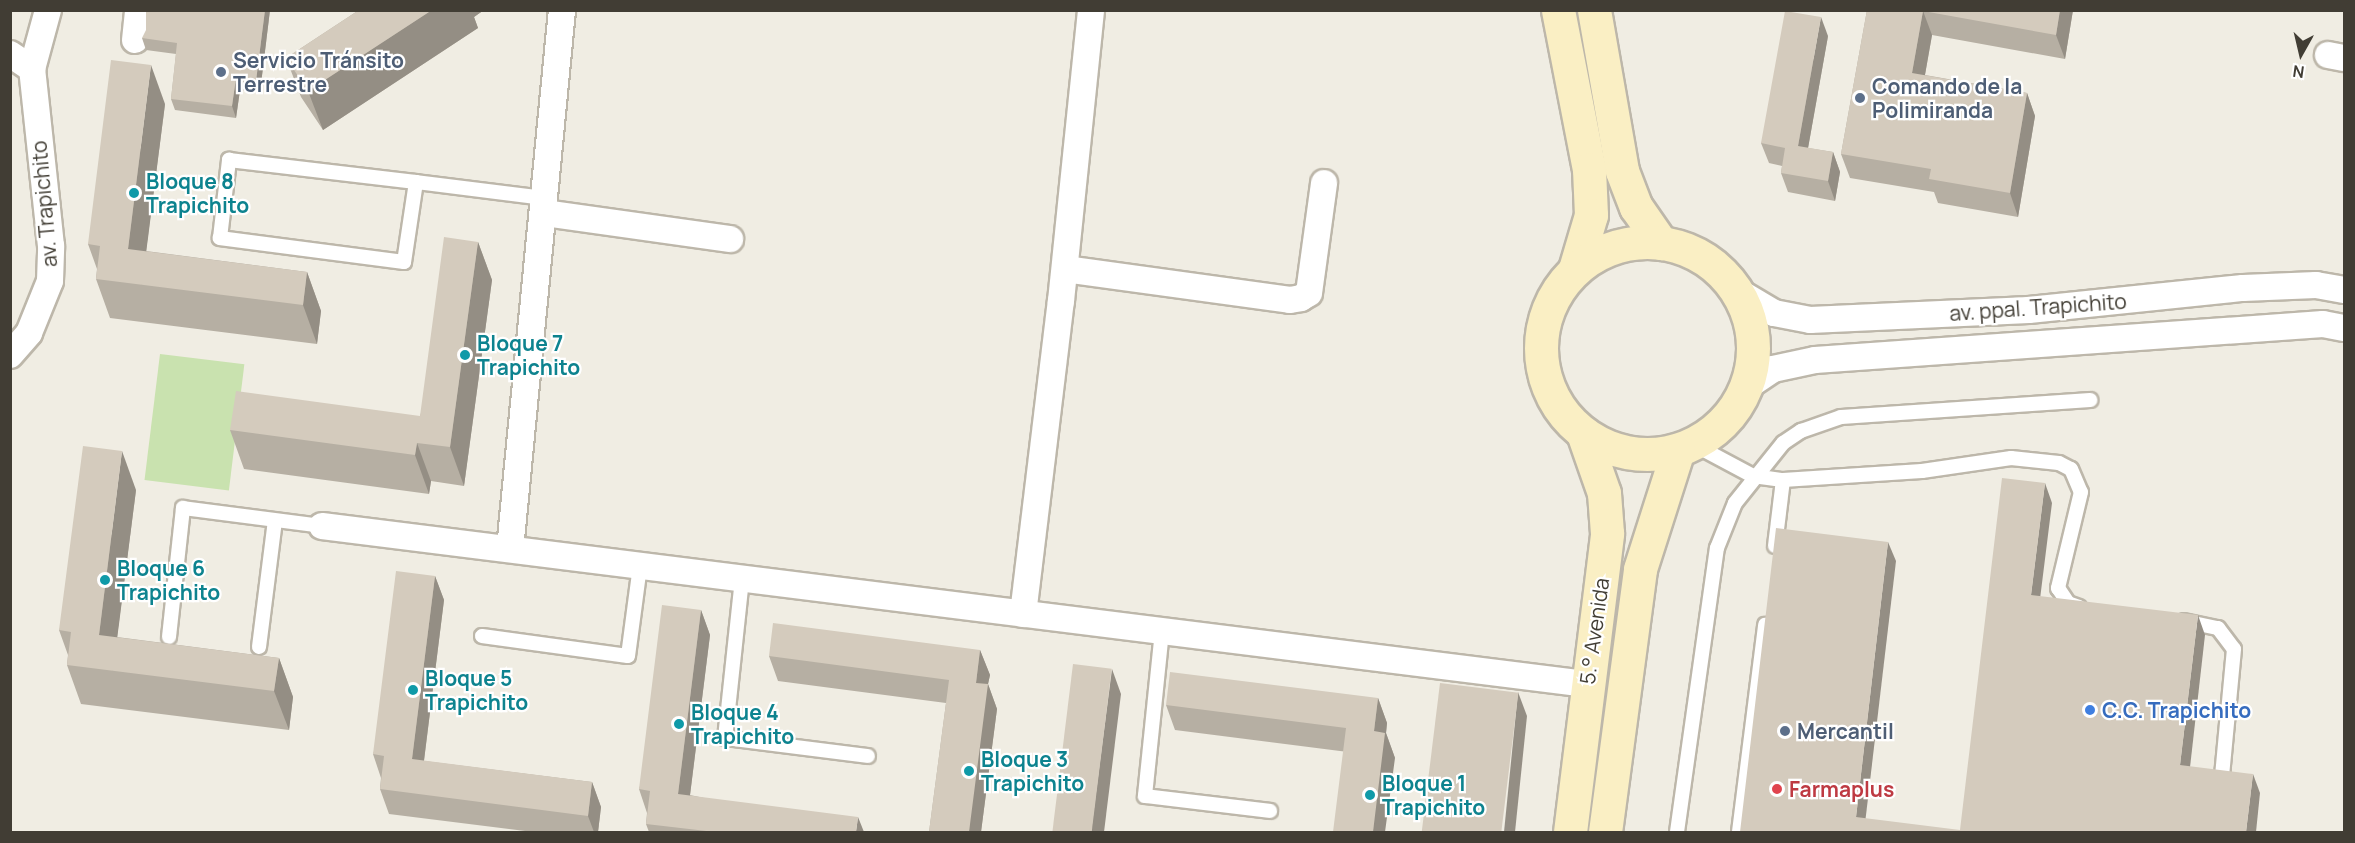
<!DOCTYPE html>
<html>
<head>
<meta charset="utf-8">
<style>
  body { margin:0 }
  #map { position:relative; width:2355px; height:843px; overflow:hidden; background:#f0ede3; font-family:Manrope,sans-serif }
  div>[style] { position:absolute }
  .green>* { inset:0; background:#c9e2af; transform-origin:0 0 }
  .roads { filter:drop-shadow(2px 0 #bdb7aa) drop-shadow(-2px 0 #bdb7aa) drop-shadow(0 2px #bdb7aa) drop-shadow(0 -2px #bdb7aa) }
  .lane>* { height:14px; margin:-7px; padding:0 7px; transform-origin:7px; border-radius:7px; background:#fff }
  .street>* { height:26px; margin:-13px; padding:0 13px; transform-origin:13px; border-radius:13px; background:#fff }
  .secondary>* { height:33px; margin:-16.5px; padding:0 16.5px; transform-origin:16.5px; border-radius:16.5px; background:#faefc4 }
  .secondary>.ring { margin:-16.5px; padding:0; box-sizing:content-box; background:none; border:33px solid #faefc4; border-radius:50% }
  .wall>* { inset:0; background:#b6afa3 }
  .shaded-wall>* { inset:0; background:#948e84 }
  .building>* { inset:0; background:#d4cbbd; transform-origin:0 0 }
  .dots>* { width:16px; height:16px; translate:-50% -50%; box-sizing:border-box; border:3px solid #fff; border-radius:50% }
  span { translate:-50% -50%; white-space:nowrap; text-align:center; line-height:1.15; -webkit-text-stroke:4.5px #fff; paint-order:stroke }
  .service-label { font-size:21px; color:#4e5e75; font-weight:700 }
  .left { translate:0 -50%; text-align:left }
  .culture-label { font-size:21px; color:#0d838f; font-weight:700 }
  .street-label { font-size:21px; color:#413d34 }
  .shop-label { font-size:21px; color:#366cbe; font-weight:700 }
  .health-label { font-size:21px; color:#be3a42; font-weight:700 }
  .frame { position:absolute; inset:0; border:12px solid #413d34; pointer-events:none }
  .north { position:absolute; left:2271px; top:24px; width:60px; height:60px; -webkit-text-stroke:4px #fff; paint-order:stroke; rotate:188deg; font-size:16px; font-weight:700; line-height:24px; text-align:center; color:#413d34 }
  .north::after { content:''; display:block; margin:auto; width:21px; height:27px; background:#413d34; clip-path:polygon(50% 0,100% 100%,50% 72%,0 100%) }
</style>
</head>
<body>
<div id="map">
  <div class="green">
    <i style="left:160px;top:354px;width:85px;height:127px;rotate:7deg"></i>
  </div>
  <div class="roads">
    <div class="lane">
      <i style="left:416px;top:182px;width:81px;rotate:98.5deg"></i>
      <i style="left:404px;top:262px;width:186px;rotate:-172.6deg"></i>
      <i style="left:220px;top:238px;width:79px;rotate:-83.4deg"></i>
      <i style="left:229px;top:160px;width:188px;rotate:6.7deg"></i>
      <i style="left:416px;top:182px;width:130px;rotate:7.1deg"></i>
      <i style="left:1693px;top:444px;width:68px;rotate:28.1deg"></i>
      <i style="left:1753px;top:476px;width:30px;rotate:8deg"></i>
      <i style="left:1783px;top:480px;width:139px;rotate:-3.7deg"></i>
      <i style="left:1922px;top:471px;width:90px;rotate:-8.3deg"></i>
      <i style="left:2011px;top:458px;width:48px;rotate:5.9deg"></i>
      <i style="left:2059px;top:463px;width:13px;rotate:27deg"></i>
      <i style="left:2071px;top:469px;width:25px;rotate:67deg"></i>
      <i style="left:2081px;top:492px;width:99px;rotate:103.5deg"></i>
      <i style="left:2058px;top:588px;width:18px;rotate:56deg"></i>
      <i style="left:2068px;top:603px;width:12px;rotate:20deg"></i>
      <i style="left:1775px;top:546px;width:66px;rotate:-83.1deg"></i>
      <i style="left:742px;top:579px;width:160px;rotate:96.1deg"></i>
      <i style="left:725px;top:738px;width:144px;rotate:7.2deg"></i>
      <i style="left:2184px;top:621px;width:35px;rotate:12deg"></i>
      <i style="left:2218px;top:628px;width:26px;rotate:53deg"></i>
      <i style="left:2234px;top:649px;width:128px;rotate:95.4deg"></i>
      <i style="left:1162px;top:631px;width:166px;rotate:95.9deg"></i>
      <i style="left:1145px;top:796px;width:126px;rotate:6.8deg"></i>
      <i style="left:482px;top:636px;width:147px;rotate:7.8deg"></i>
      <i style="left:628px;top:656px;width:91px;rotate:-82.4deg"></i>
      <i style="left:169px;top:637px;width:130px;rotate:-83.8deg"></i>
      <i style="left:183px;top:508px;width:140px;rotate:7.4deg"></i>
      <i style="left:259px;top:647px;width:127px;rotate:-82.8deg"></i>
      <i style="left:1677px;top:832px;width:287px;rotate:-82deg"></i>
      <i style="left:1717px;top:548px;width:48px;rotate:-68.2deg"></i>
      <i style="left:1735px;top:503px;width:77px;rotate:-51.3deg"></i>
      <i style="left:1783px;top:443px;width:22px;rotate:-34deg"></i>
      <i style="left:1801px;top:431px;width:42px;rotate:-19.3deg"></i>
      <i style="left:1841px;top:417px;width:250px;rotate:-3.9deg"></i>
      <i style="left:1739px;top:832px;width:209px;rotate:-82.8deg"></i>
    </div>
    <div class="street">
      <i style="left:135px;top:40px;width:30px;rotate:-84deg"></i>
      <i style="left:10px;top:54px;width:27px;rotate:34deg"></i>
      <i style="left:2328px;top:55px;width:16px;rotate:11deg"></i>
      <i style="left:544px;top:213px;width:188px;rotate:8deg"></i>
      <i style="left:1065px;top:269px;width:227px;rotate:7.8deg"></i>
      <i style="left:1290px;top:300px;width:11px;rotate:-10deg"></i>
      <i style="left:1301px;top:298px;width:9px;rotate:-32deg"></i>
      <i style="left:1309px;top:293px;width:111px;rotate:-82.2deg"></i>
      <i style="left:1737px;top:291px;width:43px;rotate:30.7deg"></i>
      <i style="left:1774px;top:313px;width:37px;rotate:11deg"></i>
      <i style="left:1810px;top:320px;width:219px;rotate:-2.6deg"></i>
      <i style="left:2029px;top:310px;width:215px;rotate:-5.9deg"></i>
      <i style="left:2243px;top:288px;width:73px;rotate:-2.4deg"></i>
      <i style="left:2316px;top:285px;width:28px;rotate:10deg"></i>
      <i style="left:10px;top:355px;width:29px;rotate:-49deg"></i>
      <i style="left:29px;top:333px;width:56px;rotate:-68deg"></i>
      <i style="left:50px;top:281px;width:35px;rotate:-88deg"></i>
      <i style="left:51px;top:246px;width:178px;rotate:-96.1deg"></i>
      <i style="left:32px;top:69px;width:61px;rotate:-74.8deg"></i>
      <i style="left:1745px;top:388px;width:34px;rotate:-34deg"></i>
      <i style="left:1773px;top:369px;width:43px;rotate:-12.1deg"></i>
      <i style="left:1815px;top:360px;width:509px;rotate:-4.05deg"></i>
      <i style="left:2323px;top:324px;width:21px;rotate:11deg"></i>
      <i style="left:322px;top:526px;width:1275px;rotate:7.12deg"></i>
      <i style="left:510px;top:549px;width:542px;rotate:-84.49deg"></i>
      <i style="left:1023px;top:614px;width:315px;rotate:-83.1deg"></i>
      <i style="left:1061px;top:301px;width:293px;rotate:-84.1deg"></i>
    </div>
    <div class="secondary">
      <i style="left:1558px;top:10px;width:162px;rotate:79deg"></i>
      <i style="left:1589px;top:169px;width:46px;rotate:87.5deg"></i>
      <i style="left:1591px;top:215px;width:56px;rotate:106.5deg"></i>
      <i style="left:1594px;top:10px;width:163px;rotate:80.1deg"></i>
      <i style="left:1622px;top:171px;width:39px;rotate:69deg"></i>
      <i style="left:1636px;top:207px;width:44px;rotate:55.2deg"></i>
      <i class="ring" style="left:1541px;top:242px;width:179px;height:179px"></i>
      <i style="left:1570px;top:832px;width:301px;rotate:-82.9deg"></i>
      <i style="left:1607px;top:533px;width:40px;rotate:-94.3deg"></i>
      <i style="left:1604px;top:493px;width:64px;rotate:-109.3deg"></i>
      <i style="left:1605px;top:832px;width:265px;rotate:-82.4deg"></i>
      <i style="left:1640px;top:569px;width:125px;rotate:-72.3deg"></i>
    </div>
  </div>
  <div class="wall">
    <i style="clip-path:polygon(270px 10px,260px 92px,240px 90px,236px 118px,175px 110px,171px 99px,176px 54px,146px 50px,142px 38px)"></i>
    <i style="clip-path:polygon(359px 10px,484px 10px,474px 17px,478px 28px,323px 130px,301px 97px,286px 58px)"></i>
    <i style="clip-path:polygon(1867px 10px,2073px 10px,2065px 59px,1932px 35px,1925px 75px,2027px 93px,2035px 116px,2018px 217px,1938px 203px,1934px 192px,1850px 178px,1841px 154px)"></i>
    <i style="clip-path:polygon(1828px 36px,1808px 148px,1833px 152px,1840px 172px,1835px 201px,1788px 192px,1781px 173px,1782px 166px,1769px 163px,1761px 143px)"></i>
    <i style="clip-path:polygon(165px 104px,146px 251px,307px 272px,321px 311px,317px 344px,110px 318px,96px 279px,97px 269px,88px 244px)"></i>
    <i style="clip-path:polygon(478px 242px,492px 280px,464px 486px,431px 481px,429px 494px,244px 469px,230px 430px,420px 416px)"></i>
    <i style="clip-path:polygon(136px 490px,117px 637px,279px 658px,293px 697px,289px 730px,81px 704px,67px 665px,68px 655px,59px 630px)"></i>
    <i style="clip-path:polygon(435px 576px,444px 600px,424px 761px,592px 782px,601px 807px,598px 832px,533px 832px,389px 814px,380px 789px,381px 778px,373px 754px)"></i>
    <i style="clip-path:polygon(701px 610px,710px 635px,690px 795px,864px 832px,649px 832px,646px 824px,647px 813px,639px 789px)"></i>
    <i style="clip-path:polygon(980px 650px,990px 675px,988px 684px,997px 709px,981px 832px,929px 832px,946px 703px,778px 681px,769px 656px)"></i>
    <i style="clip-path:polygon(1378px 698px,1387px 723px,1386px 733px,1395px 758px,1175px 730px,1166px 705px)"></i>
  </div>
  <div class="shaded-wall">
    <i style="clip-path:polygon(265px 10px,270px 10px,260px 92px,256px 81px)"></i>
    <i style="clip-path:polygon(432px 10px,484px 10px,474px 17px,478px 28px,323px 130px,308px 91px)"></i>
    <i style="clip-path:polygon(2060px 10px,2073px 10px,2065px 59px,2056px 35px)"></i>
    <i style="clip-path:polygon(1923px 11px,1932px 35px,1921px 97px,1912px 73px)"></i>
    <i style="clip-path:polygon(1821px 17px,1828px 36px,1805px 165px,1798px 146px)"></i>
    <i style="clip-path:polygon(151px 65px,165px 104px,142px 285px,128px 249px)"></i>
    <i style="clip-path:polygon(236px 78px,240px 90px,236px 118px,232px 106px)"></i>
    <i style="clip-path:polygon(2027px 93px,2035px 116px,2018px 217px,2010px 193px)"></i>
    <i style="clip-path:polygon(1833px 152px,1840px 172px,1835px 201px,1828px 181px)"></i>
    <i style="clip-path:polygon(478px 242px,492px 280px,464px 486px,450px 447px)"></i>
    <i style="clip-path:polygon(307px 272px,321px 311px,317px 344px,303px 305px)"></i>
    <i style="clip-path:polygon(417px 443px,431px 481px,429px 494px,415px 455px)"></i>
    <i style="clip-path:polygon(122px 451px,136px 490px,113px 671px,99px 635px)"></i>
    <i style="clip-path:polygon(2045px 483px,2052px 503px,2038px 615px,2031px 595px)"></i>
    <i style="clip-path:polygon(1888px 542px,1896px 561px,1864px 832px,1856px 817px)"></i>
    <i style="clip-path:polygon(435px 576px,444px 600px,421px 784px,412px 759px)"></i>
    <i style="clip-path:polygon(701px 610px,710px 635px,687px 819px,678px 794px)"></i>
    <i style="clip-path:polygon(2198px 615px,2205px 635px,2188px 785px,2180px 765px)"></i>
    <i style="clip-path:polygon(980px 650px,990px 675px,988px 684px,997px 709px,981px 832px,969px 832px,976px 683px)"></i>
    <i style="clip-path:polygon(279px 658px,293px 697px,289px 730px,274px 691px)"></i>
    <i style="clip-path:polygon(1112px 669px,1121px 694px,1104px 832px,1091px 832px)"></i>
    <i style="clip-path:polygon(1518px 692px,1527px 716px,1515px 832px,1504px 832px)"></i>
    <i style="clip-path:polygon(1378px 698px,1387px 723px,1386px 733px,1395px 758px,1385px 832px,1373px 832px,1374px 731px)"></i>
    <i style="clip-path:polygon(2253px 774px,2260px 793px,2256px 832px,2246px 832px)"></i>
    <i style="clip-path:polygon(592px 782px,601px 807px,598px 832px,594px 832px,588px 816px)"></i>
    <i style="clip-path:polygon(858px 817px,864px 832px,856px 832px)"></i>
  </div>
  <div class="building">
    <i style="clip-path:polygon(146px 10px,265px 10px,256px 81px,236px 78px,232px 106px,171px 99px,177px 43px,142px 38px,146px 30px)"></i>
    <i style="clip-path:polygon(359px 10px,432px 10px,308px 91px,286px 58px)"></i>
    <i style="clip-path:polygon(1867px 10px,2060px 10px,2056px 35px,1923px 11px,1912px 73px,2027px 93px,2010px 193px,1929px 179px,1931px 169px,1841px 154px)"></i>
    <i style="clip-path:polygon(1785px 11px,1821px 17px,1798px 146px,1833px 152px,1828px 181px,1781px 173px,1785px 148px,1761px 143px)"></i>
    <i style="clip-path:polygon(111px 60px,151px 65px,128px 249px,307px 272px,303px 305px,96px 279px,100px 246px,88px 244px)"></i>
    <i style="clip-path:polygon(444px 237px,478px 242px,450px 447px,417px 443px,415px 455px,230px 430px,236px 391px,420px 416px)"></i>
    <i style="clip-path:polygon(83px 446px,122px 451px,99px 635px,279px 658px,274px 691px,67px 665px,71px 632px,59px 630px)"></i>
    <i style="clip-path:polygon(2002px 478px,2045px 483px,2031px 595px,2198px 615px,2180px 765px,2253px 774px,2246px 832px,1740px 832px,1776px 528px,1888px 542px,1856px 817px,1960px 830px)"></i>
    <i style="clip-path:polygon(396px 571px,435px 576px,412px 759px,592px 782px,588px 816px,380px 789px,384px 756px,373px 754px)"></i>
    <i style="clip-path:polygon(662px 605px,701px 610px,678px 794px,858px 817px,856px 832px,715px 832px,646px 824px,650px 791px,639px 789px)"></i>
    <i style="clip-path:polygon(773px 623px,980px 650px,976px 683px,988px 684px,969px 832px,929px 832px,949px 680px,769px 656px)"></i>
    <i style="left:1073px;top:664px;width:39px;height:169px;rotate:7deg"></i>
    <i style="clip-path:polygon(1170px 672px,1378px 698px,1374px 731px,1385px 733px,1373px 832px,1333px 832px,1346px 728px,1166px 705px)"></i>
    <i style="left:1440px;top:683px;width:79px;height:150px;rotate:7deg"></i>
  </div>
  <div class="dots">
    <i style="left:221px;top:72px;background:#5c6f8a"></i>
    <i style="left:1860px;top:98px;background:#5c6f8a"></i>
    <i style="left:134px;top:193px;background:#0f9aa8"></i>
    <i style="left:465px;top:355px;background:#0f9aa8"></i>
    <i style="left:105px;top:580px;background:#0f9aa8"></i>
    <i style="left:413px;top:690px;background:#0f9aa8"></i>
    <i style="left:2090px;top:710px;background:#3f7fe0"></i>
    <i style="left:679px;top:724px;background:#0f9aa8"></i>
    <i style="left:1785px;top:731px;background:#5c6f8a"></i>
    <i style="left:969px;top:771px;background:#0f9aa8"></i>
    <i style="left:1777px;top:789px;background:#e0444e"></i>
    <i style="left:1370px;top:795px;background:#0f9aa8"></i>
  </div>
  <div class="service-label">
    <span class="left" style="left:233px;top:72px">Servicio Tránsito<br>Terrestre</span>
    <span class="left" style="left:1872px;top:98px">Comando de la<br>Polimiranda</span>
    <span class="left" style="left:1797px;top:731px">Mercantil</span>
  </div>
  <div class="culture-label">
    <span class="left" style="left:146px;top:193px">Bloque 8<br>Trapichito</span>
    <span class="left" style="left:477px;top:355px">Bloque 7<br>Trapichito</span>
    <span class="left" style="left:117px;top:580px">Bloque 6<br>Trapichito</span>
    <span class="left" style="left:425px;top:690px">Bloque 5<br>Trapichito</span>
    <span class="left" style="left:691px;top:724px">Bloque 4<br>Trapichito</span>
    <span class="left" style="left:981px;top:771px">Bloque 3<br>Trapichito</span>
    <span class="left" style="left:1382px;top:795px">Bloque 1<br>Trapichito</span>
  </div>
  <div class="street-label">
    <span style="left:44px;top:204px;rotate:-95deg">av. Trapichito</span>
    <span style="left:2038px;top:307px;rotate:-4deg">av. ppal. Trapichito</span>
    <span style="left:1594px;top:631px;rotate:-82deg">5.° Avenida</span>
  </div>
  <div class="shop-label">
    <span class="left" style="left:2102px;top:710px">C.C. Trapichito</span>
  </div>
  <div class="health-label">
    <span class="left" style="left:1789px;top:789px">Farmaplus</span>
  </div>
  <div class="frame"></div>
  <div class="north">N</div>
</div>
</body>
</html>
